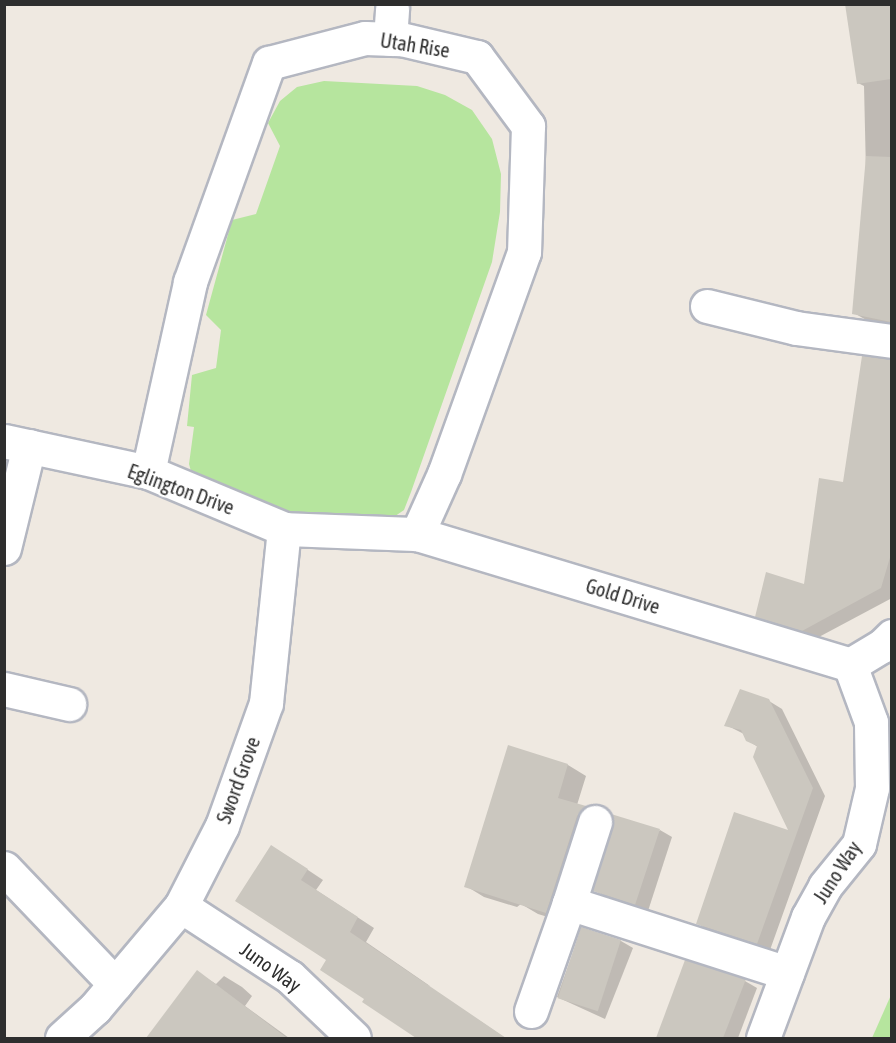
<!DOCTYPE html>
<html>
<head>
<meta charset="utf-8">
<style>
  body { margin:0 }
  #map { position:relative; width:896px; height:1043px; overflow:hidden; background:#efe9e1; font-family:"Asap Condensed",sans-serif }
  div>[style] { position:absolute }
  .green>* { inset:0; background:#b6e59e }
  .shadow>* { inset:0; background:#0003 }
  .building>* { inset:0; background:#cbc7bf; transform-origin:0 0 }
  .roads { filter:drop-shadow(2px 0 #b4b7c1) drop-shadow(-2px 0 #b4b7c1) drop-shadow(0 2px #b4b7c1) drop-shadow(0 -2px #b4b7c1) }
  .minor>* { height:33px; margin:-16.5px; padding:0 16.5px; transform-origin:16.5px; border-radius:16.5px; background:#fff }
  span { translate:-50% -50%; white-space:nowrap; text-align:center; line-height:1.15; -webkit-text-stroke:4.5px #fff; paint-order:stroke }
  .street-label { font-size:20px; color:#2e2e2e }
  .frame { position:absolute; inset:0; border:6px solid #2e2e2e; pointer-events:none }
</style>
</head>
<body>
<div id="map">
  <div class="green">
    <i style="clip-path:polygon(324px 81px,417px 86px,445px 95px,472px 110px,492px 139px,501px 174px,500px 212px,492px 262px,411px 492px,404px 510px,388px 521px,279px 518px,194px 482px,189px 464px,194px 427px,187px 426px,192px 375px,216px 368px,221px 330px,206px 315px,232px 220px,256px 214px,280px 146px,268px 123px,280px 101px,297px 87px)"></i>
    <i style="clip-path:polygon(891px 995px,891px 1038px,872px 1038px)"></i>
  </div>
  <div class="shadow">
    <i style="clip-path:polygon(847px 4px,892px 4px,892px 328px,868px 321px,854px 313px,866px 173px,864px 86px,858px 83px)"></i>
    <i style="clip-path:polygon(863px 357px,892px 359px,892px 598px,817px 638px,771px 624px,757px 616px,806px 586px,845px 484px)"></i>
    <i style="clip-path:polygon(769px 701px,782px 709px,825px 796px,770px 950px,710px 931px,697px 923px,791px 833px,758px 747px,747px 740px,744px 734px,726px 725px)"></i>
    <i style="clip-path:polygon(509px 747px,568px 765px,586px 776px,577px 805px,603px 818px,564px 922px,538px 914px,521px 904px,517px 907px,484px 897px,466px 886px)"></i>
    <i style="clip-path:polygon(660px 830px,672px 837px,648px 911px,607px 897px,594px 890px)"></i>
    <i style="clip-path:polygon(287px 856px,323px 880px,316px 890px,374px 928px,366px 942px,430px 986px,328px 960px)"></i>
    <i style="clip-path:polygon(582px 928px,621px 941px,633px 948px,605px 1019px,557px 997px)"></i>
    <i style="clip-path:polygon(686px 962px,745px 981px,757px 988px,738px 1038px,657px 1038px)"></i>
    <i style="clip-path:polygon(197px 972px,216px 984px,224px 976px,242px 987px,252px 996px,245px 1006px,289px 1038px,155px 1038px,163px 1031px)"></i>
    <i style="clip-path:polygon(467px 1014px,480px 1021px,505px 1038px,443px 1038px)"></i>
  </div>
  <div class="building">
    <i style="clip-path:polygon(845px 4px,891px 4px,891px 79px,857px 84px)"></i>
    <i style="clip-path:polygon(866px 156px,891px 157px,891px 322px,852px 314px)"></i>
    <i style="clip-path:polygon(862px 356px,891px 359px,891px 554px,881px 588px,802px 631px,755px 617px,766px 572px,804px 584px,819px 478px,843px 482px)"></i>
    <i style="clip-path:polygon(740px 689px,769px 699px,813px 788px,757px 944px,696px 924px,734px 812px,788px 830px,753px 757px,757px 746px,746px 741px,741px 730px,724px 726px)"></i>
    <i style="clip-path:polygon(508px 745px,568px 764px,558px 798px,586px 806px,577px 816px,546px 913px,464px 887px)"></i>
    <i style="clip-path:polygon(611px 814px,660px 829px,635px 905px,593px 891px,613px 828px)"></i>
    <i style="clip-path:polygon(271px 845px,308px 869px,301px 880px,358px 917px,350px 932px,506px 1038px,416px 1038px,362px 1002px,364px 999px,320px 970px,326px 960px,235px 901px)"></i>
    <i style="left:581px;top:927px;width:42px;height:75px;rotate:18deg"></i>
    <i style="clip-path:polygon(685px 960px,746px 979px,723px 1038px,656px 1038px)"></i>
    <i style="clip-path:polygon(197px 970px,287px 1038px,146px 1038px)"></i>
  </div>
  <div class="roads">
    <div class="minor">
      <i style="left:390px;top:39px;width:30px;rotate:-86deg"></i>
      <i style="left:707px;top:306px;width:92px;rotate:13.9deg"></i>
      <i style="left:796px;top:328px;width:97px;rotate:7.7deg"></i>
      <i style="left:4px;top:441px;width:147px;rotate:12.1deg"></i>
      <i style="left:148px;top:472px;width:147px;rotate:22.7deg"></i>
      <i style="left:148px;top:472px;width:195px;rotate:-77.5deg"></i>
      <i style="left:190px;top:282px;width:233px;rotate:-70.2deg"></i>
      <i style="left:269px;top:63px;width:99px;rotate:-14.6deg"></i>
      <i style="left:365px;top:38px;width:36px;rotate:2deg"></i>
      <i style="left:401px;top:39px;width:78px;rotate:13.3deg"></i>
      <i style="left:477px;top:57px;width:86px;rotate:53.5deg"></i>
      <i style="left:528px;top:126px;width:126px;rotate:91.8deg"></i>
      <i style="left:524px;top:252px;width:236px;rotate:109.8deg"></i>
      <i style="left:444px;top:474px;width:66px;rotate:114.2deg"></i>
      <i style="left:4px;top:548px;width:105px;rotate:-76.2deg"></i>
      <i style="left:4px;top:689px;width:67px;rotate:13deg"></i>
      <i style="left:595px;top:822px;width:85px;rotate:107.8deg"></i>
      <i style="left:569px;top:903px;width:229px;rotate:17.8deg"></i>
      <i style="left:4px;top:868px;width:161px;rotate:46.3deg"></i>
      <i style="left:181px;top:906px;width:130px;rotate:33.1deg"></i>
      <i style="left:290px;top:977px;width:88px;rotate:43.6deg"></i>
      <i style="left:531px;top:1011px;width:114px;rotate:-70.6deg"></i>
      <i style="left:62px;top:1038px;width:45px;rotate:-42.3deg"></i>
      <i style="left:95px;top:1008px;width:133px;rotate:-49.9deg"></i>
      <i style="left:181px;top:906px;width:90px;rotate:-62.9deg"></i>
      <i style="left:222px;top:826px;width:131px;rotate:-70.3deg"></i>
      <i style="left:266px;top:703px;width:175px;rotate:-84.1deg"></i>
      <i style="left:284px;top:529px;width:133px;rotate:2.2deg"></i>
      <i style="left:417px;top:534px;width:452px;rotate:16.8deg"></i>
      <i style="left:850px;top:665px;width:37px;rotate:-31deg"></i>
      <i style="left:882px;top:646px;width:14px;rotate:-45deg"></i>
      <i style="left:763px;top:1038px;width:129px;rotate:-69.6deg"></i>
      <i style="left:808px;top:917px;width:35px;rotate:-61deg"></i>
      <i style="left:825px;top:886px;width:54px;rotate:-51deg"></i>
      <i style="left:859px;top:844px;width:57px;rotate:-76.9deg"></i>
      <i style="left:872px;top:788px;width:66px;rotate:-90.9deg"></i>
      <i style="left:871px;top:722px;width:61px;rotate:-110.2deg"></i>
    </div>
  </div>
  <div class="street-label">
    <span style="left:415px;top:45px;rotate:9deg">Utah Rise</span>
    <span style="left:181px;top:489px;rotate:20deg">Eglington Drive</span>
    <span style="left:623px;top:596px;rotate:17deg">Gold Drive</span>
    <span style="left:238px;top:780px;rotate:-70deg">Sword Grove</span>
    <span style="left:837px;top:872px;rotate:-57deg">Juno Way</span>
    <span style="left:271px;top:967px;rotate:36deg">Juno Way</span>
  </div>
  <div class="frame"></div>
</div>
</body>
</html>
